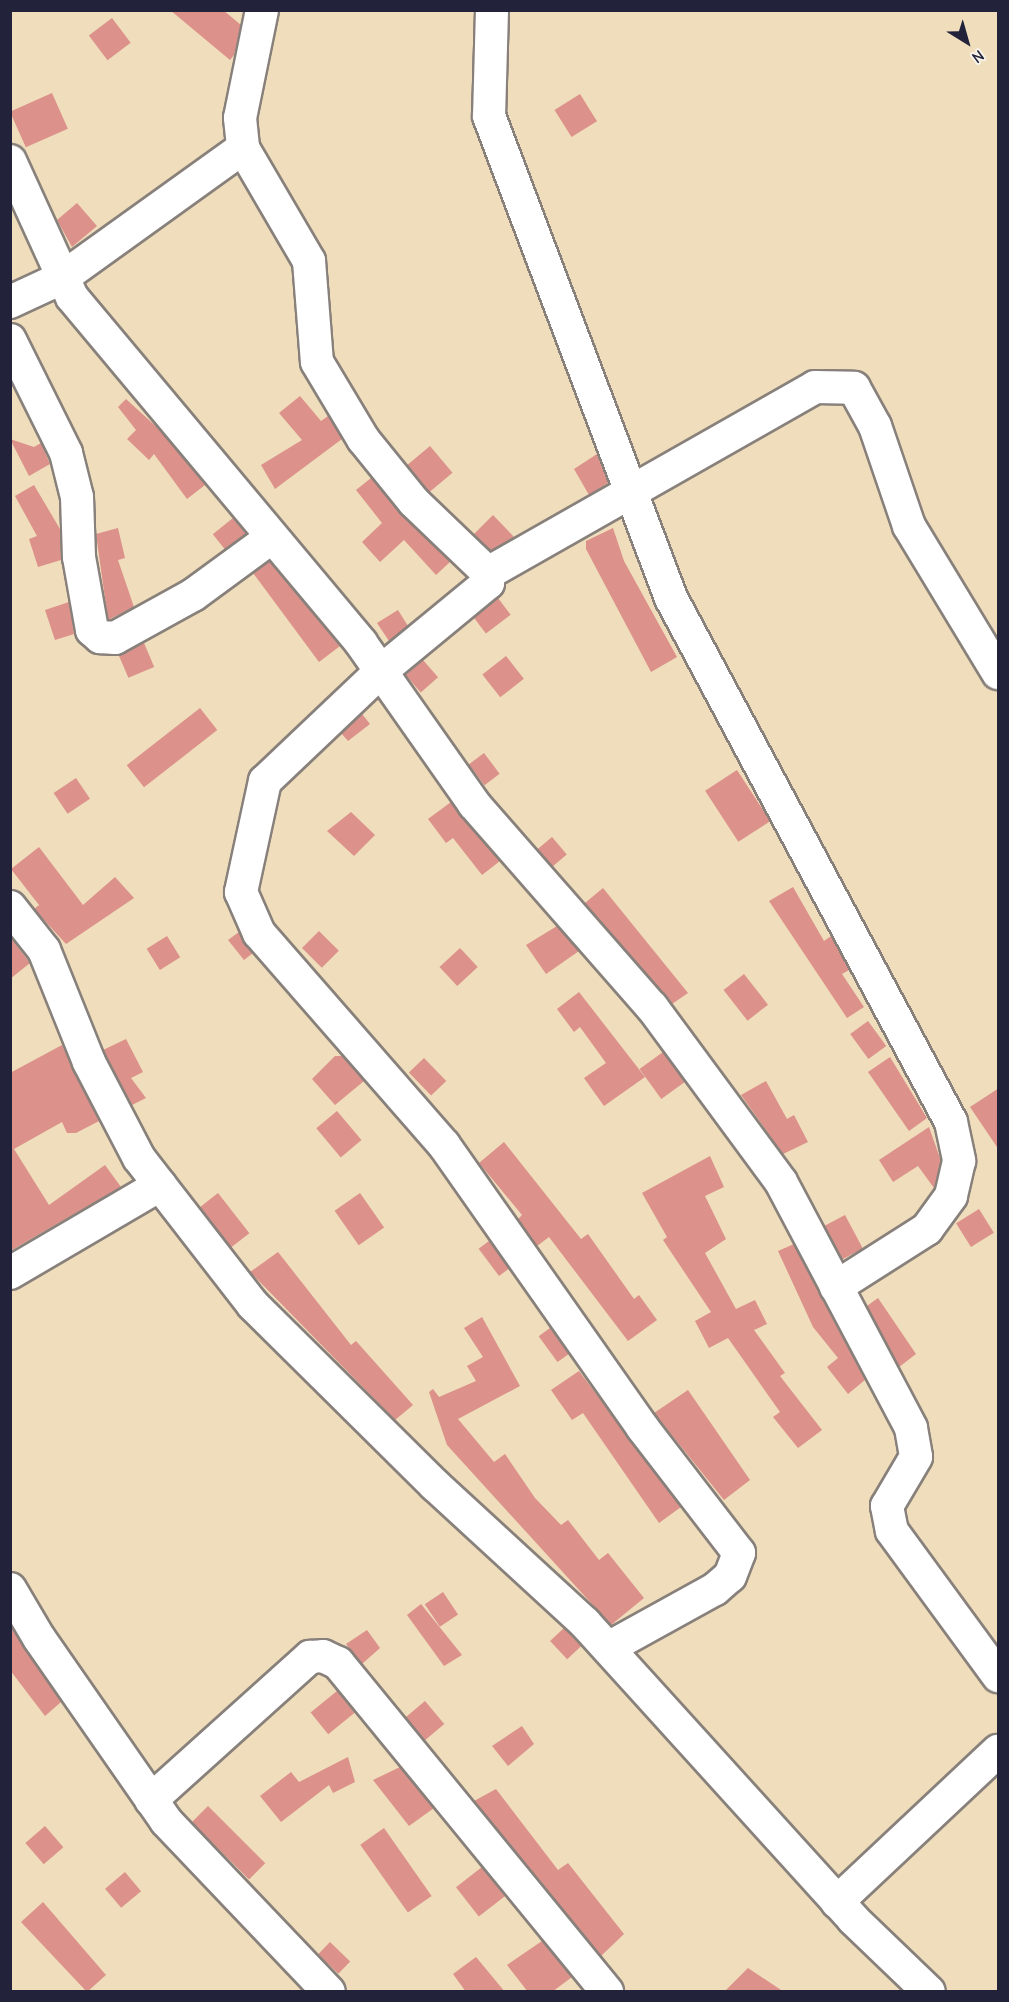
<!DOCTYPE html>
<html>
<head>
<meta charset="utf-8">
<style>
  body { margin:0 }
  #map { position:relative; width:1009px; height:2002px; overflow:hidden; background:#efddbb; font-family:"Comic Neue",sans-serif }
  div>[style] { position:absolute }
  .building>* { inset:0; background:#dc918b; transform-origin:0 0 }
  .roads { filter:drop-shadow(2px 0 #88807b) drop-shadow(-2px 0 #88807b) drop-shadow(0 2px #88807b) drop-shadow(0 -2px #88807b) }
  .minor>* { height:32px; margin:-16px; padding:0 16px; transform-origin:16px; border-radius:16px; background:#fff }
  span { translate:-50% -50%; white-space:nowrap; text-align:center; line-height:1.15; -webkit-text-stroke:5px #f7f3e8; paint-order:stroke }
  .frame { position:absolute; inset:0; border:12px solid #22223b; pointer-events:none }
  .north { position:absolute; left:937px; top:12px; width:60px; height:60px; -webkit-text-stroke:4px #f7f3e8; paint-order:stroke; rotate:143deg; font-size:16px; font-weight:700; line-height:24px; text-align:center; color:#22223b }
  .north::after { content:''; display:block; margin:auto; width:21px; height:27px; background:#22223b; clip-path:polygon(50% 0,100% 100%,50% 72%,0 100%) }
</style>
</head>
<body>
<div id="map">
  <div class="building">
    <i style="clip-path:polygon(170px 10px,223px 10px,241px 25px,234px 55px,230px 60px)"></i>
    <i style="left:112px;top:18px;width:31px;height:29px;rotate:53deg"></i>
    <i style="left:52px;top:93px;width:39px;height:46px;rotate:66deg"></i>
    <i style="left:580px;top:94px;width:32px;height:30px;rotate:58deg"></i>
    <i style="clip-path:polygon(77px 203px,97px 226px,72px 247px,57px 220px)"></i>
    <i style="clip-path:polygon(300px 396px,321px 421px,328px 416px,342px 439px,275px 489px,261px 465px,302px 440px,279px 413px)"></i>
    <i style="clip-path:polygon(126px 399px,161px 431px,205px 485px,187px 499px,154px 454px,149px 460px,127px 439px,136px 430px,118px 407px)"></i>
    <i style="clip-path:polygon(10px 439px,34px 447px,41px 443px,50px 464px,29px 476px)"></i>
    <i style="left:430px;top:446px;width:35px;height:30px;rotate:50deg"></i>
    <i style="clip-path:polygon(597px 454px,608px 483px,589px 495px,574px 469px)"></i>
    <i style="clip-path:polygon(371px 478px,450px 562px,436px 575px,404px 540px,380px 562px,362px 542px,382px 523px,356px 490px)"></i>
    <i style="clip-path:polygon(34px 485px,60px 529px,61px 560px,38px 567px,29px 539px,37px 536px,15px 496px)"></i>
    <i style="clip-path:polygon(493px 515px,514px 537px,491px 551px,474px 534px)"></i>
    <i style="left:233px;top:518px;width:21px;height:26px;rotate:51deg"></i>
    <i style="clip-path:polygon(118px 528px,125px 558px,118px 560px,134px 607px,108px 620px,96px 534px)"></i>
    <i style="clip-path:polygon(613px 528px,624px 561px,677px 657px,651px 672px,586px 549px,586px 541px)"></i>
    <i style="clip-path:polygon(269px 561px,340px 646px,319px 662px,253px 573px)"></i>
    <i style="left:498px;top:598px;width:21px;height:31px;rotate:53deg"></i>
    <i style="clip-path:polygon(69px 602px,74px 634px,55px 640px,45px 610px)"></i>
    <i style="clip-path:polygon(398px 610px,408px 626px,389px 641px,377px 623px)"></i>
    <i style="left:144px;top:643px;width:26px;height:28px;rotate:67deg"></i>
    <i style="left:506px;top:656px;width:29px;height:30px;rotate:52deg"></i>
    <i style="left:423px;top:660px;width:23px;height:23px;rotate:49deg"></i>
    <i style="left:200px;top:708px;width:28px;height:93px;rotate:52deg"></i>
    <i style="clip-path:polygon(362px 714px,370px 724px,348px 741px,341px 733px)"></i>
    <i style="left:484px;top:753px;width:26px;height:19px;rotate:53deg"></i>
    <i style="left:737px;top:770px;width:61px;height:38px;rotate:57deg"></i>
    <i style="left:76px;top:778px;width:25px;height:27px;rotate:56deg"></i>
    <i style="clip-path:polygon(451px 802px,500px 861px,482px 875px,453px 838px,446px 843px,428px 819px)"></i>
    <i style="clip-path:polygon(351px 812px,375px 835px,354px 856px,327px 831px)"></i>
    <i style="left:552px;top:837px;width:23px;height:19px;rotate:50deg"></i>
    <i style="clip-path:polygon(39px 847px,83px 905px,115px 877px,134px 898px,66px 944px,34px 909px,39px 905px,11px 869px)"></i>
    <i style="clip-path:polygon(793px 887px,824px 941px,831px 936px,849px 970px,842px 974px,864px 1007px,847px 1018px,769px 901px)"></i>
    <i style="clip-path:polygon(603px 888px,688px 993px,672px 1004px,585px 903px)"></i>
    <i style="clip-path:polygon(557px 926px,579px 951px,546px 974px,526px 945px)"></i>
    <i style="left:319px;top:931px;width:28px;height:24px;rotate:45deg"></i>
    <i style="clip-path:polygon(239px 932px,253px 953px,244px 960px,228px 940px)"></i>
    <i style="left:167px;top:936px;width:25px;height:24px;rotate:58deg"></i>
    <i style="clip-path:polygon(10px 937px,30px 963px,10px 979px)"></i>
    <i style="left:460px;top:948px;width:26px;height:28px;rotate:47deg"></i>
    <i style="left:744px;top:974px;width:39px;height:26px;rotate:52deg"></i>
    <i style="clip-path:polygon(579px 992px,645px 1077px,604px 1106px,584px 1078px,606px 1063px,580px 1027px,574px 1032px,557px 1009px)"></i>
    <i style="left:868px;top:1021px;width:31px;height:22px;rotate:54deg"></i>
    <i style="clip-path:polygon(126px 1039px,143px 1072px,131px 1078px,146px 1098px,132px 1105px,103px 1050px)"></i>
    <i style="clip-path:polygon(62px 1045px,99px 1121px,76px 1133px,67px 1133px,62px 1122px,14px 1149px,49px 1205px,105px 1165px,121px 1187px,10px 1251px,10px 1073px)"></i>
    <i style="left:663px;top:1052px;width:37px;height:29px;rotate:54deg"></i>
    <i style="clip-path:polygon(335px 1056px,343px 1056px,364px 1081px,335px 1105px,312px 1079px)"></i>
    <i style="clip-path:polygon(890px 1057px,927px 1118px,909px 1131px,868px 1072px)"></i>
    <i style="left:424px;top:1058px;width:32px;height:21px;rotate:46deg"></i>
    <i style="clip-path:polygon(766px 1081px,787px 1119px,794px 1115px,808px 1142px,783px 1154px,741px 1095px)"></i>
    <i style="clip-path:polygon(999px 1088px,999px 1150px,970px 1107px)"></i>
    <i style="left:337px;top:1111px;width:38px;height:27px;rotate:50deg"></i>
    <i style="clip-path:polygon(929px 1127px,941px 1161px,934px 1188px,918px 1166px,893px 1182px,879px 1160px)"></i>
    <i style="clip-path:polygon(504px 1142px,581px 1239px,588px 1234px,634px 1299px,639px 1295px,657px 1320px,628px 1341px,549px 1237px,537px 1246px,518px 1219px,522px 1215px,479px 1163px)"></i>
    <i style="clip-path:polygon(710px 1156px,724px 1187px,705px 1196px,726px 1239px,705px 1253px,736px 1309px,755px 1300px,767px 1324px,754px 1330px,785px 1373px,780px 1376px,822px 1430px,798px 1448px,773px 1417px,780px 1412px,728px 1338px,709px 1348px,695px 1321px,711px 1312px,663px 1240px,667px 1237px,642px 1193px)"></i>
    <i style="left:218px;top:1193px;width:51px;height:23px;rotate:52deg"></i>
    <i style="left:360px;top:1193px;width:42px;height:31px;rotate:55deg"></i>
    <i style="left:979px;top:1209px;width:28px;height:27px;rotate:58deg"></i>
    <i style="left:845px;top:1215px;width:38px;height:23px;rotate:62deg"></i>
    <i style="left:489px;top:1241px;width:34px;height:13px;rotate:53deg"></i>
    <i style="clip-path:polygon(794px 1244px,865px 1380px,848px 1394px,827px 1367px,838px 1358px,813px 1327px,778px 1251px)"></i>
    <i style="clip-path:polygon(278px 1252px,351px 1345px,356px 1341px,413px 1405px,395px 1420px,250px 1272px)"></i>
    <i style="clip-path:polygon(878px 1298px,916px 1354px,899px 1367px,867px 1306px)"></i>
    <i style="clip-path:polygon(482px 1317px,520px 1386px,458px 1419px,494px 1462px,505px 1454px,535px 1498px,561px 1525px,568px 1520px,599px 1560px,608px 1553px,644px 1598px,611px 1625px,447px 1445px,429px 1392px,433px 1389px,439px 1397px,476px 1381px,467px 1366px,483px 1357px,464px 1328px)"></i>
    <i style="left:550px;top:1328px;width:32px;height:14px;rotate:54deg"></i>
    <i style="clip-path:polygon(579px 1371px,681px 1507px,659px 1523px,583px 1413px,572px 1420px,551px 1390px)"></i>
    <i style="clip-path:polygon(688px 1390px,750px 1480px,724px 1500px,654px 1413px)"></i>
    <i style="left:443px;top:1592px;width:27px;height:22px;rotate:56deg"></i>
    <i style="clip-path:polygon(421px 1604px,462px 1655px,444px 1666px,407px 1615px)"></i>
    <i style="clip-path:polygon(10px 1625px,61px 1702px,45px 1716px,10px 1670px)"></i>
    <i style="left:564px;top:1628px;width:25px;height:19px;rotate:47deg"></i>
    <i style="clip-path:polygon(367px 1630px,380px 1648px,362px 1664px,346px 1644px)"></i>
    <i style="left:337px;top:1691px;width:28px;height:34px;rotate:51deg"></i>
    <i style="left:425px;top:1701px;width:30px;height:26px;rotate:50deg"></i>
    <i style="clip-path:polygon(522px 1726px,534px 1744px,508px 1766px,492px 1746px)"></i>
    <i style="clip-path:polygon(348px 1757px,355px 1782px,333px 1793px,329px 1785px,281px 1822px,260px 1796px,291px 1772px,299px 1782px)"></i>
    <i style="clip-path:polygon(400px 1767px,434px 1808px,409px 1826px,373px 1780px)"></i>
    <i style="clip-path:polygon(496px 1789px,558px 1870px,568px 1863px,624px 1934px,601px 1956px,474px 1801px)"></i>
    <i style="left:208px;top:1806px;width:81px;height:23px;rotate:45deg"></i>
    <i style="left:45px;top:1826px;width:28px;height:26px;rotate:49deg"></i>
    <i style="left:384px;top:1828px;width:83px;height:29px;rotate:55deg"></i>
    <i style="left:482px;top:1867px;width:37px;height:33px;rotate:52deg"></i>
    <i style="left:125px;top:1872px;width:25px;height:26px;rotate:50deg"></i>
    <i style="clip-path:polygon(43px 1902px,106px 1975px,87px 1992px,21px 1922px)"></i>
    <i style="clip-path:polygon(542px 1941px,572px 1977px,552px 1992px,528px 1992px,507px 1965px)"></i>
    <i style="left:330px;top:1942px;width:28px;height:17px;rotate:44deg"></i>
    <i style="clip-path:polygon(476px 1957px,505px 1992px,466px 1992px,453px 1974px)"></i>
    <i style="clip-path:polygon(748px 1968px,784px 1992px,724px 1992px)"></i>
  </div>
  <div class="roads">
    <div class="minor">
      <i style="left:262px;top:10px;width:110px;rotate:101.5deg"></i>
      <i style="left:240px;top:118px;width:30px;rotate:84deg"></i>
      <i style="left:243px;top:148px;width:131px;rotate:59.7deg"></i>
      <i style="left:309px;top:261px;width:101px;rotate:85.5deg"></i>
      <i style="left:317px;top:362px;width:90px;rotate:59.1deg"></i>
      <i style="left:363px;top:439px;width:81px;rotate:51deg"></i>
      <i style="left:414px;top:502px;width:103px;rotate:43.8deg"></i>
      <i style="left:488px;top:573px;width:10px;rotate:90deg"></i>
      <i style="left:488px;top:583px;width:141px;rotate:140.5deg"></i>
      <i style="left:379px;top:673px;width:157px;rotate:136.5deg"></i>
      <i style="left:265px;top:781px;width:114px;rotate:102.2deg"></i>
      <i style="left:241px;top:892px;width:45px;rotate:66.3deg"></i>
      <i style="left:259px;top:933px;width:281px;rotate:48.9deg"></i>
      <i style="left:444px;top:1145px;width:345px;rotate:54.9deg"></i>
      <i style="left:642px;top:1427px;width:159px;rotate:52.4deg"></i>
      <i style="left:739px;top:1553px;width:25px;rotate:111deg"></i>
      <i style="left:730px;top:1576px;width:20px;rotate:139deg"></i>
      <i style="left:715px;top:1589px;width:122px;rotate:151.1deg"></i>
      <i style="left:492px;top:10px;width:106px;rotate:91.6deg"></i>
      <i style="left:489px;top:116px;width:515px;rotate:69.31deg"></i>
      <i style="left:671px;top:598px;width:594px;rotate:61.88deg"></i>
      <i style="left:951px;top:1122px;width:40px;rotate:78deg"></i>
      <i style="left:959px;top:1161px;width:36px;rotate:103deg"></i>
      <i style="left:951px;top:1196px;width:41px;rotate:126deg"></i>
      <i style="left:927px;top:1229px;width:108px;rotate:147.5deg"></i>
      <i style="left:10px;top:161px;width:149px;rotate:65.5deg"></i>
      <i style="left:72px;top:297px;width:451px;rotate:50.1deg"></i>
      <i style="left:361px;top:643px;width:197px;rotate:54.9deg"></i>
      <i style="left:474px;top:804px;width:270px;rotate:48.8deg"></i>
      <i style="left:652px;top:1007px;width:217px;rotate:53.6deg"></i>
      <i style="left:781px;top:1182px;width:278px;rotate:62.1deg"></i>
      <i style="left:911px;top:1428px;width:29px;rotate:80deg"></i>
      <i style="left:916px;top:1457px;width:57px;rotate:120.6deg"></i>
      <i style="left:887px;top:1506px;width:25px;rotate:79deg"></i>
      <i style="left:892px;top:1531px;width:180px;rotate:53.8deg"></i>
      <i style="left:10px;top:302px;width:57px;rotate:-24.8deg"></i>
      <i style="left:62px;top:278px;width:223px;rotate:-35.7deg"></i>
      <i style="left:10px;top:340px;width:126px;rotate:63.6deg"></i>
      <i style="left:66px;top:453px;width:45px;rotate:76deg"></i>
      <i style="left:77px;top:497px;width:60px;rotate:88.1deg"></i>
      <i style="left:79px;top:557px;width:74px;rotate:79.9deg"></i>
      <i style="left:92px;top:630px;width:11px;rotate:41deg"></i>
      <i style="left:100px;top:637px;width:15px;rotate:4deg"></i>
      <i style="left:115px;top:638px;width:89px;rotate:-28.9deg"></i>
      <i style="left:193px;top:595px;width:97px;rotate:-36.2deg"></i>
      <i style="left:488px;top:573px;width:376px;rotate:-29.6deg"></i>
      <i style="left:815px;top:387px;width:39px;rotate:1deg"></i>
      <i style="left:854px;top:388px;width:43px;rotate:61.1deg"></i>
      <i style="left:875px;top:426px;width:106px;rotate:71.2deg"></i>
      <i style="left:909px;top:526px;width:172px;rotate:58.8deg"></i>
      <i style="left:10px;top:907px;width:55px;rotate:51.7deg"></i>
      <i style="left:44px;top:950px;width:121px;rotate:68.1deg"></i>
      <i style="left:89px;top:1062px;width:108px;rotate:62.5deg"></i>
      <i style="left:139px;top:1158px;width:186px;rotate:52.2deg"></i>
      <i style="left:253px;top:1305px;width:256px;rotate:44.7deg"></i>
      <i style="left:435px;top:1485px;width:204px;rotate:42.6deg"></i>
      <i style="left:585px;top:1623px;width:399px;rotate:47.8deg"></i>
      <i style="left:853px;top:1919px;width:105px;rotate:43.8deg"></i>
      <i style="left:10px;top:1273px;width:174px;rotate:-30.4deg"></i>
      <i style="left:10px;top:1589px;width:57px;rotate:59.4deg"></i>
      <i style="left:39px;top:1638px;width:223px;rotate:55.2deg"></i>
      <i style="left:166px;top:1821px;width:236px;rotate:46.4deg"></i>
      <i style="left:151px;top:1800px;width:214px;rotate:-42deg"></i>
      <i style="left:310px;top:1657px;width:13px;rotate:-4deg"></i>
      <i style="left:323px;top:1656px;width:17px;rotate:25deg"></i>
      <i style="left:338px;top:1663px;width:425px;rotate:50.7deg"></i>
      <i style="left:837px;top:1902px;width:221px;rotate:-43.2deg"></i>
    </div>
  </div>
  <div class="frame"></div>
  <div class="north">N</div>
</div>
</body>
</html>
